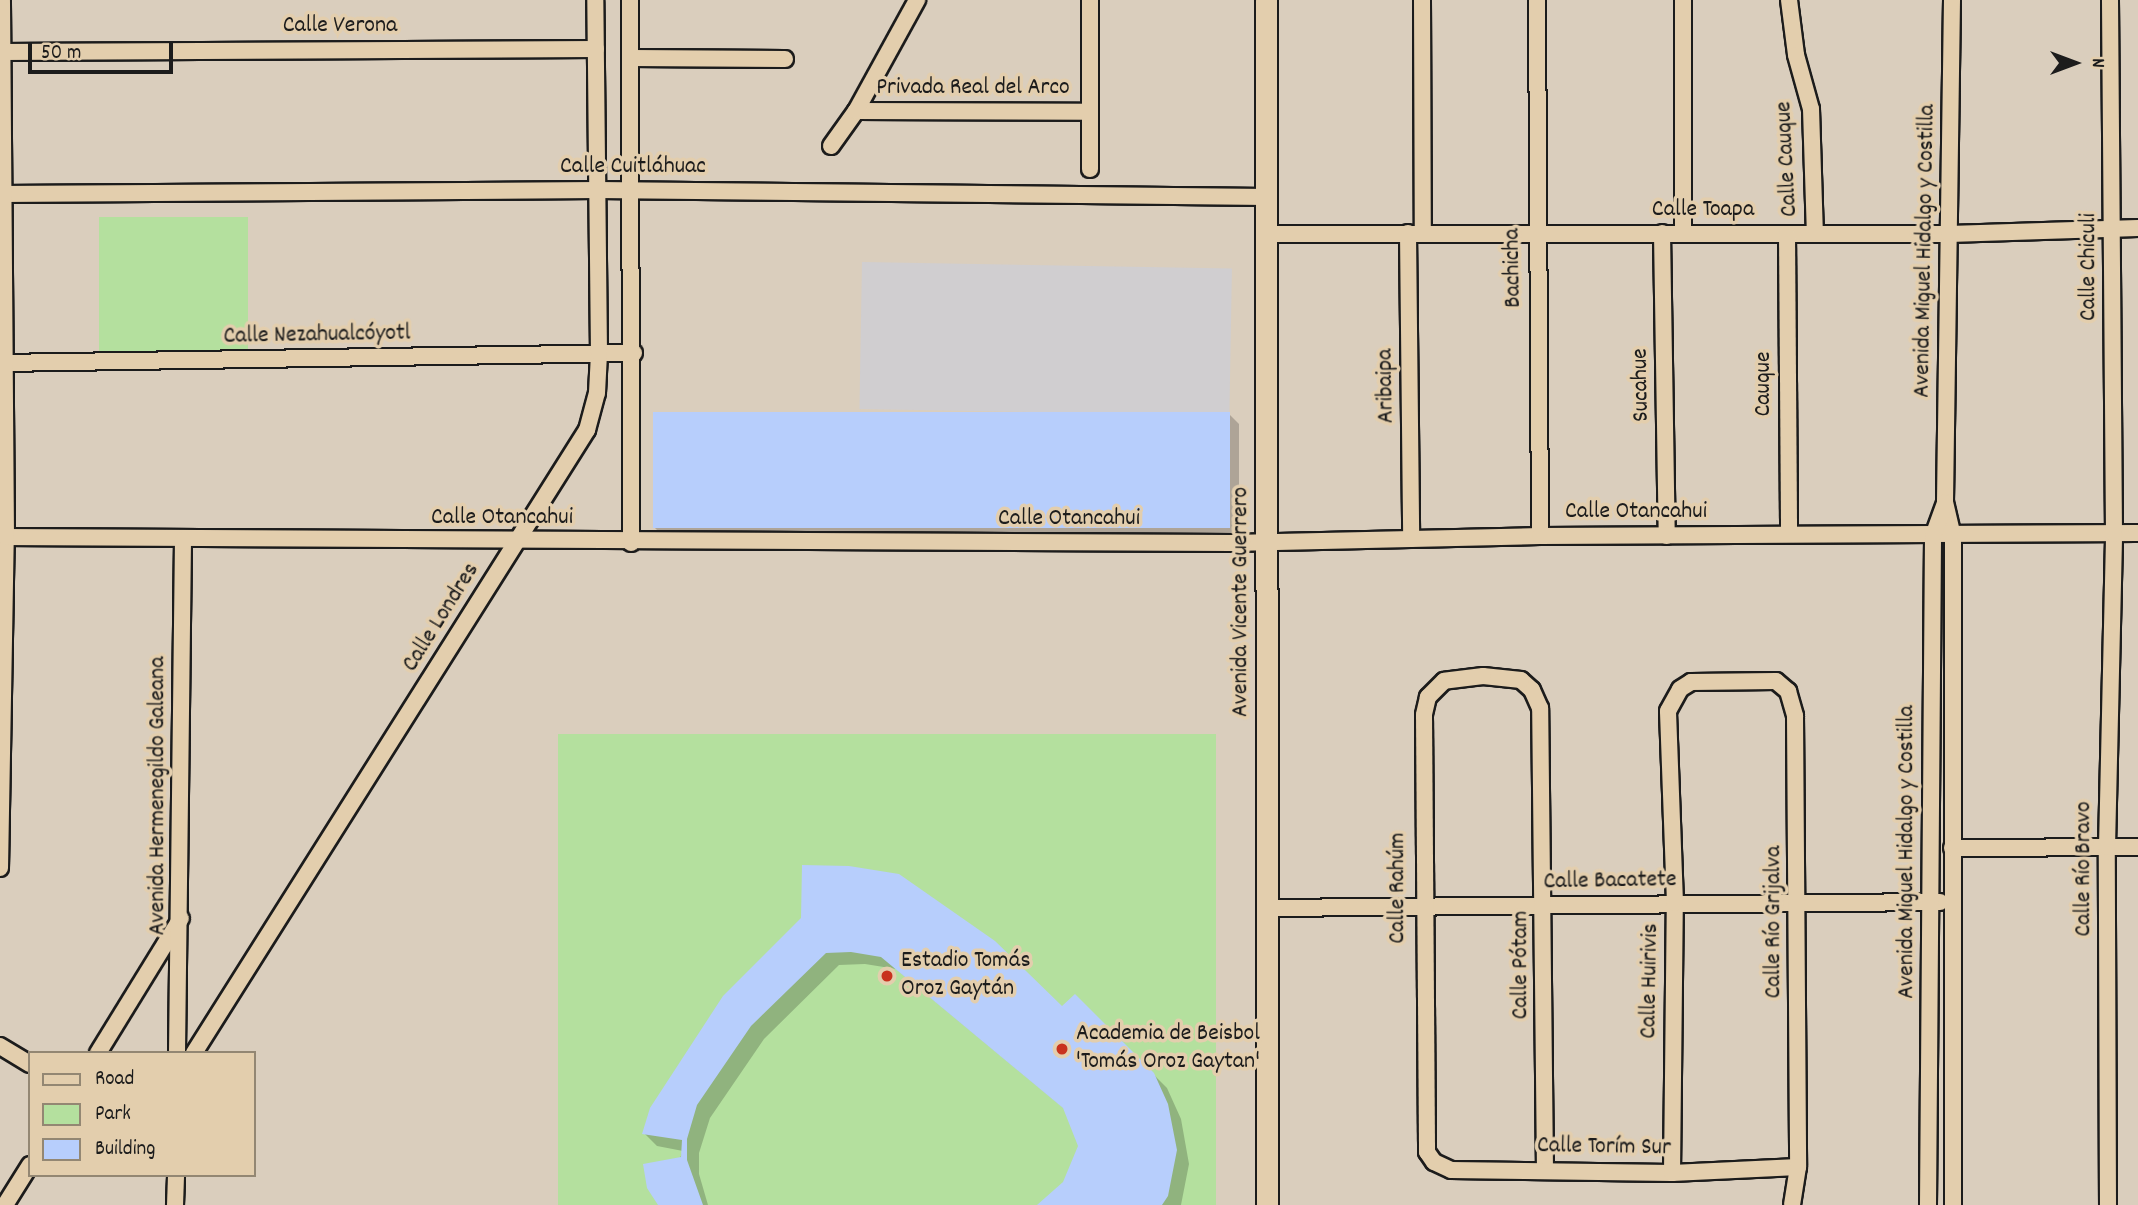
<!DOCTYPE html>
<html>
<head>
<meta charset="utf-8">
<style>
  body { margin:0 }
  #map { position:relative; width:2138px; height:1205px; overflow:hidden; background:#dacebd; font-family:Dekko,sans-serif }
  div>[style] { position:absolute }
  .built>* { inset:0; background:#d0ced0; transform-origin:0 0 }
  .green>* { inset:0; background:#b4e09e; transform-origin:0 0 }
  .shadow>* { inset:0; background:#0003 }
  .building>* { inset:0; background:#b7cefc; transform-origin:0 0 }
  .roads { filter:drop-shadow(2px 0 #1c1c1c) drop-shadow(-2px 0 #1c1c1c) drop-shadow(0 2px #1c1c1c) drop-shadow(0 -2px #1c1c1c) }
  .street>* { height:16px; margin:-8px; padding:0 8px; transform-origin:8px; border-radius:8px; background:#e3cead }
  .secondary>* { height:21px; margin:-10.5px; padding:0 10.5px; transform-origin:10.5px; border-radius:10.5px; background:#e3cead }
  .dots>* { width:19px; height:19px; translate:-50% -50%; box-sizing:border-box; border:4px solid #e3cead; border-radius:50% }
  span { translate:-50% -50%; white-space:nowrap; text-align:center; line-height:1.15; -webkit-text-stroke:7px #e3cead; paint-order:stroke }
  .street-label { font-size:24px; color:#1c1c1c }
  .poi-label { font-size:24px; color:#1c1c1c }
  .left { translate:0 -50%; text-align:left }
  .legend { position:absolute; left:28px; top:1051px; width:228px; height:126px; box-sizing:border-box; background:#e3cead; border:2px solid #938773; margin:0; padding:9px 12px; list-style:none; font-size:21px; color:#1c1c1c }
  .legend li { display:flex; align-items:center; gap:14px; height:35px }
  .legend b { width:35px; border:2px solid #938773 }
  .north { position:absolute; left:2040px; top:28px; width:70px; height:70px; -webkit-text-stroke:5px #e3cead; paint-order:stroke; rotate:90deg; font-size:19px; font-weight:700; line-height:28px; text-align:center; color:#1c1c1c }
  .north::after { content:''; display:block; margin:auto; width:24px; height:32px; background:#1c1c1c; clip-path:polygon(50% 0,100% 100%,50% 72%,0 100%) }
  .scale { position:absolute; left:28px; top:42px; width:145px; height:32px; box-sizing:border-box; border:4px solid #1c1c1c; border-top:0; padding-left:9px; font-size:21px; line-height:24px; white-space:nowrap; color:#1c1c1c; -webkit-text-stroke:5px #e3cead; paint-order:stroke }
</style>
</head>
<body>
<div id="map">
  <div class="built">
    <i style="left:862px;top:262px;width:370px;height:147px;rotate:1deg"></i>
  </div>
  <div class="green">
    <i style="left:248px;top:217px;width:138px;height:149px;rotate:90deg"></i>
    <i style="left:1216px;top:734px;width:471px;height:658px;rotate:90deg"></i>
  </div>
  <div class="shadow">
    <i style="clip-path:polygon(1229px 414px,1239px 424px,1239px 537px,664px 537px,654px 527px)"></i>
    <i style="clip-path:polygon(803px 918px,1062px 1008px,1075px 996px,1167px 1088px,1181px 1119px,1189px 1164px,1181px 1205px,1040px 1205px,1065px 1183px,1080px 1146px,1066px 1110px,896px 969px,865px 964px,839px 965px,764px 1039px,710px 1118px,699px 1153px,699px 1174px,708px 1205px,660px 1205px,683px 1151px,657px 1146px,644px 1133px)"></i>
  </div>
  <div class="building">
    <i style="left:1230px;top:412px;width:116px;height:577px;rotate:90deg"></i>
    <i style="clip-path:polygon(802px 865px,849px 866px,899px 874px,995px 941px,1062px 1006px,1075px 994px,1154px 1073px,1168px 1104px,1177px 1150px,1168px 1196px,1162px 1205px,1037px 1205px,1063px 1182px,1078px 1146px,1063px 1108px,881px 957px,851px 952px,826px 953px,751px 1026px,697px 1105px,687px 1139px,687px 1160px,703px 1205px,658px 1205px,647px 1188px,643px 1164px,681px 1157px,682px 1140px,642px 1134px,650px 1108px,723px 996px,801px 918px)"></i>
  </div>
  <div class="roads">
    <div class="street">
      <i style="left:630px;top:0;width:543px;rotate:89.89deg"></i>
      <i style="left:1422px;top:0;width:233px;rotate:89.8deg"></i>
      <i style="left:1537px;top:0;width:536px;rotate:89.68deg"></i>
      <i style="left:1683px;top:0;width:233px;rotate:90deg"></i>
      <i style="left:1789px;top:0;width:55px;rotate:82.7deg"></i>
      <i style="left:1796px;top:55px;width:56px;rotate:74.5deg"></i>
      <i style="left:1811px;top:109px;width:125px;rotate:88.2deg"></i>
      <i style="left:1952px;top:0;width:502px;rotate:90.8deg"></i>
      <i style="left:1945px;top:502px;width:35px;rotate:77deg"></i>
      <i style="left:1953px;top:536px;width:669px;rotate:90deg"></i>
      <i style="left:0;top:52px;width:596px;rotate:-0.29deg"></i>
      <i style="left:631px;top:58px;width:154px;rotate:0.4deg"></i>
      <i style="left:856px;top:111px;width:233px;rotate:0.2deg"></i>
      <i style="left:831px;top:146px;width:43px;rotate:-54.5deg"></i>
      <i style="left:856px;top:111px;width:127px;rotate:-61.2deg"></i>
      <i style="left:1090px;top:169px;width:169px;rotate:-90deg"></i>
      <i style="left:0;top:194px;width:598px;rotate:-0.38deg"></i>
      <i style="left:598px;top:190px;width:669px;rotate:0.6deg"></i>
      <i style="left:1408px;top:233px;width:306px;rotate:89.4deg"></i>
      <i style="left:1662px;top:233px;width:303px;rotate:89.1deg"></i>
      <i style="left:1268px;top:234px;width:681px"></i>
      <i style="left:1949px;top:234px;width:189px;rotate:-1.8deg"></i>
      <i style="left:1787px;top:234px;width:299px;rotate:89.6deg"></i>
      <i style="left:0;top:363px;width:634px;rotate:-0.9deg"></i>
      <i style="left:0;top:537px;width:1232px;rotate:0.28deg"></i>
      <i style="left:1232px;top:543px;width:308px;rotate:-1.3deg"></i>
      <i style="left:1540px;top:536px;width:598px;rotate:-0.29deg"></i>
      <i style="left:1952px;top:848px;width:186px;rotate:-0.3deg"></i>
      <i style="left:0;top:868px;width:331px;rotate:-89deg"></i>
      <i style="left:6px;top:537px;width:537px;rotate:-90.43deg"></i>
      <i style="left:1267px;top:908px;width:673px;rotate:-0.51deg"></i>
      <i style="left:0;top:1046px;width:35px;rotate:31deg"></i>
      <i style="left:98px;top:1053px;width:158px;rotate:-58.4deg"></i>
      <i style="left:177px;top:1053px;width:513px;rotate:-89.33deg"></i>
      <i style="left:194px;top:1053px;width:737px;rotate:-57.76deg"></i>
      <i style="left:587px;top:430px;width:38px;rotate:-75deg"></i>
      <i style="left:597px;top:393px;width:40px;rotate:-87.1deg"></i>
      <i style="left:599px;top:353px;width:353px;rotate:-90.6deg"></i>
      <i style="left:1545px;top:1170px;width:462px;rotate:-90.6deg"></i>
      <i style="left:1540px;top:708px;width:20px;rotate:-114deg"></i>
      <i style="left:1532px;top:690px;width:15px;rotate:-138deg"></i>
      <i style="left:1521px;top:680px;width:38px;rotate:-174deg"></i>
      <i style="left:1483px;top:676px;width:39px;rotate:173deg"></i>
      <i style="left:1444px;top:681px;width:23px;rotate:135deg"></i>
      <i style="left:1428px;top:697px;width:18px;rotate:103deg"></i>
      <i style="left:1424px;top:715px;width:437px;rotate:89.6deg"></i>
      <i style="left:1427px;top:1152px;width:12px;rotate:55deg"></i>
      <i style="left:1434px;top:1162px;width:19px;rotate:25deg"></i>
      <i style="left:1451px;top:1170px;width:221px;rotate:0.8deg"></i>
      <i style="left:1672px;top:1173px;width:126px;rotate:-2.7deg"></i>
      <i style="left:1672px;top:1173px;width:270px;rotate:-89.4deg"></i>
      <i style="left:1675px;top:903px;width:192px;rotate:-92.1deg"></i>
      <i style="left:1668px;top:711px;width:25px;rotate:-61deg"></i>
      <i style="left:1680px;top:689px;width:13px;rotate:-32deg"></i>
      <i style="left:1691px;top:682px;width:85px;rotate:-0.7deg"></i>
      <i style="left:1776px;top:681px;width:16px;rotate:40deg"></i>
      <i style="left:1788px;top:691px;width:26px;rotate:74deg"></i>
      <i style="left:1795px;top:716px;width:451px;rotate:89.6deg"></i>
      <i style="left:1798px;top:1167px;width:38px;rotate:99deg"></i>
      <i style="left:5px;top:1205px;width:47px;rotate:-58deg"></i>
      <i style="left:175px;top:1205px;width:30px;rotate:-88deg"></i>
      <i style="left:1928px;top:1205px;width:669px;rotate:-89.57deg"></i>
      <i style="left:1933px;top:536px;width:35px;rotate:-70deg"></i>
      <i style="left:2108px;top:1205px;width:358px;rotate:-90.2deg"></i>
      <i style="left:2107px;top:847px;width:313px;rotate:-88.7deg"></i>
      <i style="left:2114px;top:534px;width:534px;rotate:-90.43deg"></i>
    </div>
    <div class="secondary">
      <i style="left:1266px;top:0;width:1205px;rotate:89.95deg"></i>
    </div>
  </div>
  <div class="dots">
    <i style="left:887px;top:976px;background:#c8321e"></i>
    <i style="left:1062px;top:1049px;background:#c8321e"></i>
  </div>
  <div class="street-label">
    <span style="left:340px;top:27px">Calle Verona</span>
    <span style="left:973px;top:89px">Privada Real del Arco</span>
    <span style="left:1788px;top:159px;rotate:-93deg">Calle Cauque</span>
    <span style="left:633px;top:168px">Calle Cuitláhuac</span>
    <span style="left:1703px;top:211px">Calle Toapa</span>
    <span style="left:1926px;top:251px;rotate:-89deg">Avenida Miguel Hidalgo y Costilla</span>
    <span style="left:2090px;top:267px;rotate:-90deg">Calle Chiculi</span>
    <span style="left:1514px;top:268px;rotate:-91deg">Bachicha</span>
    <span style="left:317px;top:336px;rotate:-1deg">Calle Nezahualcóyotl</span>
    <span style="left:1765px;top:384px;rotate:-90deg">Cauque</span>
    <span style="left:1642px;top:385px;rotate:-91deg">Sucahue</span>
    <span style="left:1387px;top:386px;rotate:-91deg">Aribaipa</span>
    <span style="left:1636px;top:513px">Calle Otancahui</span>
    <span style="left:502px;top:519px">Calle Otancahui</span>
    <span style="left:1069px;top:520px">Calle Otancahui</span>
    <span style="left:1242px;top:602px;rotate:-90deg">Avenida Vicente Guerrero</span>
    <span style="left:442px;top:618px;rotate:-58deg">Calle Londres</span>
    <span style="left:159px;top:796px;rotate:-90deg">Avenida Hermenegildo Galeana</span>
    <span style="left:1908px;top:852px;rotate:-90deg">Avenida Miguel Hidalgo y Costilla</span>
    <span style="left:2085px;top:869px;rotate:-90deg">Calle Río Bravo</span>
    <span style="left:1610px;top:882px;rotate:-1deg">Calle Bacatete</span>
    <span style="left:1399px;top:888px;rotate:-90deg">Calle Rahúm</span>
    <span style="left:1775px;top:922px;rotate:-90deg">Calle Río Grijalva</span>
    <span style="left:1522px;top:965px;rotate:-90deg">Calle Pótam</span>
    <span style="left:1651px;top:981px;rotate:-89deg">Calle Huirivis</span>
    <span style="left:1604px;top:1148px;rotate:1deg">Calle Torím Sur</span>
  </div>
  <div class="poi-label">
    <span class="left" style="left:901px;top:976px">Estadio Tomás<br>Oroz Gaytán</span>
    <span class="left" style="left:1076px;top:1049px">Academia de Beisbol<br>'Tomás Oroz Gaytan'</span>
  </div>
  <ul class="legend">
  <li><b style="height:9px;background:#e3cead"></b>Road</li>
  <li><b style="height:19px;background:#b4e09e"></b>Park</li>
  <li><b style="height:19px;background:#b7cefc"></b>Building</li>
  </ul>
  <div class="north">N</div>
  <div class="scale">50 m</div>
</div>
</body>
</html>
